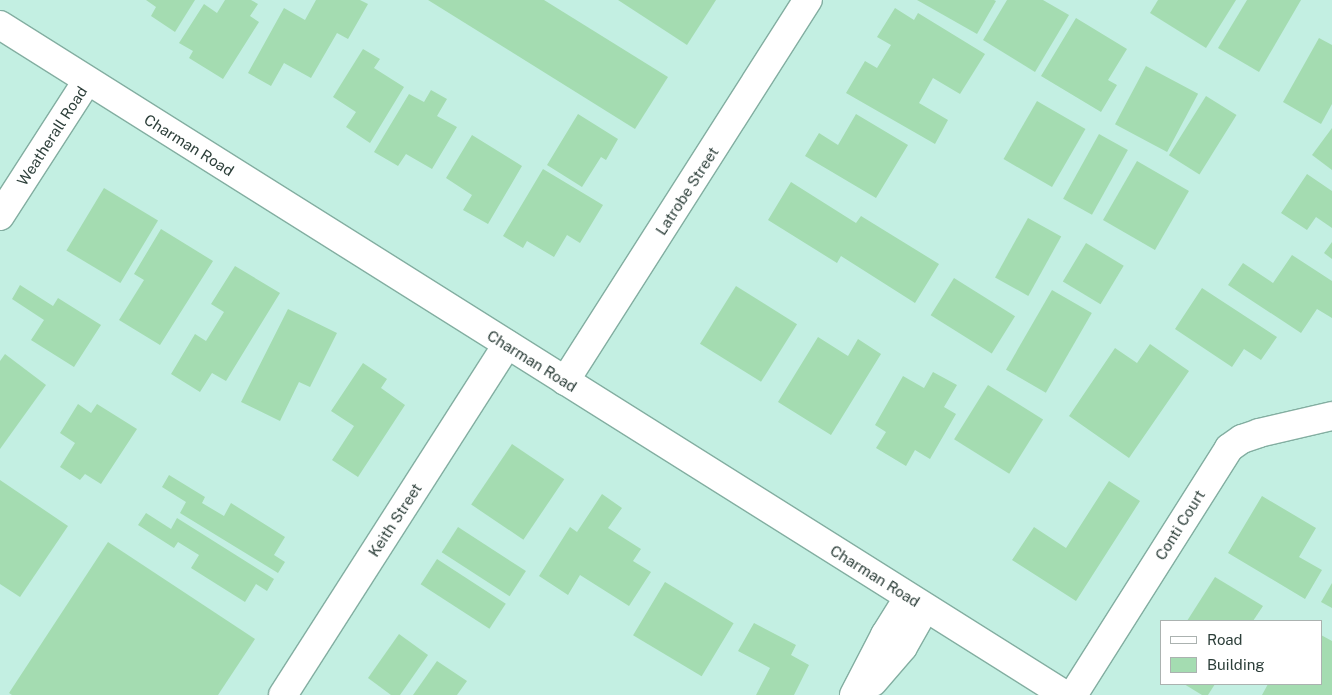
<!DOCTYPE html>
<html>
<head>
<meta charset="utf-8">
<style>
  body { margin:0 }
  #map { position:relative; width:1332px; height:695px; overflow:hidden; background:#c3efe2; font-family:"Public Sans",sans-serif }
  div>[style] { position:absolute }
  .building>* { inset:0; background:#a4dcb1; transform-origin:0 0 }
  .roads { filter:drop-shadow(1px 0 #83aea1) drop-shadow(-1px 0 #83aea1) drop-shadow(0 1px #83aea1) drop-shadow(0 -1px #83aea1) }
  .street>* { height:28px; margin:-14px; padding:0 14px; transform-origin:14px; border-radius:14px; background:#fff }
  .secondary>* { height:28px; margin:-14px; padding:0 14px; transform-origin:14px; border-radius:14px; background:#fff }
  span { translate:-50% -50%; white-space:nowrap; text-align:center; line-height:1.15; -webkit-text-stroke:4px #fff; paint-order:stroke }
  .street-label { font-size:15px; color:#2c3e39 }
  .legend { position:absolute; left:1160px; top:620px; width:162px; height:65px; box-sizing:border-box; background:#fff; border:1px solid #abb2b0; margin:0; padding:6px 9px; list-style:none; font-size:15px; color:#2c3e39 }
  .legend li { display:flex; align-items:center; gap:10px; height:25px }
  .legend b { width:25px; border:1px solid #abb2b0 }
</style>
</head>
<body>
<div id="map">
  <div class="building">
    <i style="clip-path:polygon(146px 0,195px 0,175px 32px,151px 16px,156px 7px)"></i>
    <i style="clip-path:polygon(225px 0,251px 0,258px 4px,250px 16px,259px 22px,223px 79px,189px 58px,193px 51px,179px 43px,204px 4px,217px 13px)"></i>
    <i style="clip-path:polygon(316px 0,360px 0,368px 4px,348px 39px,337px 33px,311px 78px,284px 63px,271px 86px,248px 73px,284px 8px,305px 20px)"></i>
    <i style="clip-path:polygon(428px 0,544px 0,668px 77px,635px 129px)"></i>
    <i style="clip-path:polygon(618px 0,716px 0,687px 45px)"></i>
    <i style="clip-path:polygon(917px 0,994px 0,996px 1px,977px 34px)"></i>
    <i style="clip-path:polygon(1007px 0,1043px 0,1069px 15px,1035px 72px,983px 40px)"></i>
    <i style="clip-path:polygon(1158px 0,1236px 0,1206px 48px,1150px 13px)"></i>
    <i style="clip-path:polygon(1247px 0,1301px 0,1259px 72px,1218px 48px)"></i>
    <i style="clip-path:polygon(895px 8px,914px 20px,918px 13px,985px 54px,960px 94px,933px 78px,919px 103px,948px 120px,935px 144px,846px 93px,865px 61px,877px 68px,891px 45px,877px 37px)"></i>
    <i style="clip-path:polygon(1076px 18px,1127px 49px,1108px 80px,1117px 85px,1101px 112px,1041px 76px)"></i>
    <i style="clip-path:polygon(1319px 38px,1332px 45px,1332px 104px,1321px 124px,1283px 102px)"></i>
    <i style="clip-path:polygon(363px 49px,380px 59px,374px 68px,404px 87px,370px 143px,346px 127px,356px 112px,333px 97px)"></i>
    <i style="left:1146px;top:66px;width:59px;height:66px;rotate:28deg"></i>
    <i style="clip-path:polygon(431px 90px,447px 99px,437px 116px,457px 127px,432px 169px,406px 154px,398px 166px,374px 152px,409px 94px,424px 102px)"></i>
    <i style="left:1206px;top:96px;width:36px;height:70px;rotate:32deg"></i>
    <i style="left:1037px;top:101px;width:56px;height:67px;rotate:30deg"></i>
    <i style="clip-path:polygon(578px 114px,618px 139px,606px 160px,601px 157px,582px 187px,547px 165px)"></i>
    <i style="clip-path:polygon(856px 114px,908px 145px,876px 198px,805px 156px,819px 133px,838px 145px)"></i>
    <i style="clip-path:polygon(1332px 128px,1332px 170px,1312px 155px)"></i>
    <i style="left:1099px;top:134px;width:33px;height:74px;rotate:29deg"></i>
    <i style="clip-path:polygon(472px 135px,522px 166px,488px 224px,463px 210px,472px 195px,446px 178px)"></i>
    <i style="left:1137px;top:161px;width:60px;height:68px;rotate:30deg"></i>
    <i style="clip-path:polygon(543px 169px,603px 205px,580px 243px,567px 235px,554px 257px,527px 241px,523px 248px,503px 236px)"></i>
    <i style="clip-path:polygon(1307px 174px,1332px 191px,1332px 228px,1316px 217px,1307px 230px,1281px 213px)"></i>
    <i style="clip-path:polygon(791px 182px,856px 223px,861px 216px,939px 264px,915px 303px,841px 256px,837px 263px,768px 220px)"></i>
    <i style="left:104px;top:188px;width:63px;height:73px;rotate:31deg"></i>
    <i style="left:1028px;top:218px;width:38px;height:68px;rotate:29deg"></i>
    <i style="clip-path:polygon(161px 229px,213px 261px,160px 345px,119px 320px,144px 280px,134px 274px)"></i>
    <i style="clip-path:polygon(1332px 242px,1332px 259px,1324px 253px)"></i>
    <i style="left:1086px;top:243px;width:44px;height:45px;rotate:31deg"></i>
    <i style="clip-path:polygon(1292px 255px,1332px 281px,1332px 318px,1317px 309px,1301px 333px,1228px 285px,1243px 263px,1273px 283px)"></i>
    <i style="clip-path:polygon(235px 266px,280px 293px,226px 381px,212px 373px,200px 392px,171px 374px,195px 334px,206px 341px,224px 312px,211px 304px)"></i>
    <i style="left:954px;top:278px;width:72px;height:44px;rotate:32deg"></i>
    <i style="clip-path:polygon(20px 285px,53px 306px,58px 298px,101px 325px,74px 367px,31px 340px,44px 320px,12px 299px)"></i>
    <i style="left:736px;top:286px;width:72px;height:68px;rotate:32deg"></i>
    <i style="clip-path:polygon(1202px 288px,1277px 337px,1261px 360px,1244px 349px,1232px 367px,1175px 329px)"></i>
    <i style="left:1052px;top:290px;width:46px;height:92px;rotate:30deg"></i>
    <i style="clip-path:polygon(288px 309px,337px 333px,310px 387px,299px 382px,280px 421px,241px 402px)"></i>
    <i style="clip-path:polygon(818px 337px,848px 356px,858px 339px,881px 354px,831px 435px,778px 402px)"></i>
    <i style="clip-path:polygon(1150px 344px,1189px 371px,1129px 458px,1069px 416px,1115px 348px,1137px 363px)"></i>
    <i style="clip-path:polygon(5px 354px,46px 385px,0 449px,0 361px)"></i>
    <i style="clip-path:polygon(363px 363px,387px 379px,381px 388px,405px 405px,358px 477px,332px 460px,354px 426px,331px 411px)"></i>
    <i style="clip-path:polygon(933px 372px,957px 385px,944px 407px,956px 414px,930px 459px,915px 450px,906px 466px,876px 448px,886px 432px,875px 425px,903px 376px,924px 388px)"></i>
    <i style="left:988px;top:385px;width:65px;height:64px;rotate:32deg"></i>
    <i style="clip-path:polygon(78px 404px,91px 413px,97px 404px,137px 429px,101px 484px,85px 474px,80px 480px,60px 467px,75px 443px,60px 433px)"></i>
    <i style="left:512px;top:444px;width:63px;height:73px;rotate:34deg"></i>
    <i style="clip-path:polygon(169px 475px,205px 497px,202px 503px,224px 516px,231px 503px,285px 537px,274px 555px,285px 562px,278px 573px,180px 513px,186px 502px,162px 487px)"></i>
    <i style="clip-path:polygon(0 480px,68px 526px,20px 597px,0 584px)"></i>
    <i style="clip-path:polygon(1109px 481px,1140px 501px,1076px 601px,1012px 560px,1034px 527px,1066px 548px)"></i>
    <i style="clip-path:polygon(602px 494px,622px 508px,608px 528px,641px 549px,633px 561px,651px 572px,629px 606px,580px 575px,568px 595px,539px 576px,570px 527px,577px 532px)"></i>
    <i style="clip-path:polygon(1262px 496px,1316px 528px,1299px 557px,1322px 570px,1305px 599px,1228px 553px)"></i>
    <i style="clip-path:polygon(146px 513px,171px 529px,177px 518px,274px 579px,267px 591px,256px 584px,245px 602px,191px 568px,199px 555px,178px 542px,174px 548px,138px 525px)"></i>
    <i style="left:458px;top:527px;width:81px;height:30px;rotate:33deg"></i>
    <i style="clip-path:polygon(108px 542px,255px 639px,218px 695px,12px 695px,9px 693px)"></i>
    <i style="left:437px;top:559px;width:82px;height:30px;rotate:33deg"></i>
    <i style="clip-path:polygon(1215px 577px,1263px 606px,1253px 621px,1187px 621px)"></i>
    <i style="left:665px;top:582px;width:80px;height:62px;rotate:31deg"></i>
    <i style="clip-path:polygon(1332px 583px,1332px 608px,1321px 602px)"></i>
    <i style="clip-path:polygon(754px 623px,796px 645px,791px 655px,809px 665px,794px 695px,756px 695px,770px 668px,738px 651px)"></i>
    <i style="clip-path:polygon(399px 634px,428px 655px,400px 695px,391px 695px,368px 678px)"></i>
    <i style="clip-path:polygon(1321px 635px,1332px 641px,1332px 695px,1262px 695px,1268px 684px,1321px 684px)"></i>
    <i style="clip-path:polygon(437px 661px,467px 681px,457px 695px,413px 695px)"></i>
    <i style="clip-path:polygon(1184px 684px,1215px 684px,1208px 695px,1202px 695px)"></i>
  </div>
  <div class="roads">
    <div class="street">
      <i style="left:873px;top:682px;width:46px;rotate:-49.4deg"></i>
      <i style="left:903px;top:647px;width:45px;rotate:-60.6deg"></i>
      <i style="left:283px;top:695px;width:416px;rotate:-57.4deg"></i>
      <i style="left:854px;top:695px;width:68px;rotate:-62.7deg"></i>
      <i style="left:885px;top:635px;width:44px;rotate:-58.1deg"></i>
      <i style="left:1073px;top:695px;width:292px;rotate:-57.7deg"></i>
      <i style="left:1229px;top:448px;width:16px;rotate:-35deg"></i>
      <i style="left:1242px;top:439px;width:18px;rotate:-19deg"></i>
      <i style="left:1259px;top:433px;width:75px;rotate:-13.1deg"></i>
    </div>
    <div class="secondary">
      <i style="left:0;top:25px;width:1258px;rotate:32.17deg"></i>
      <i style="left:0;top:216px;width:161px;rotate:-57.2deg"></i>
      <i style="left:565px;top:381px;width:452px;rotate:-57.5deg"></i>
    </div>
  </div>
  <div class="street-label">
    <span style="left:52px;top:136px;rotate:-57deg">Weatherall Road</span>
    <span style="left:189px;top:145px;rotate:32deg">Charman Road</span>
    <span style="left:687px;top:191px;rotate:-57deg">Latrobe Street</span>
    <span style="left:532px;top:361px;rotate:32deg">Charman Road</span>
    <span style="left:395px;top:520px;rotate:-57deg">Keith Street</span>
    <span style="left:1180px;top:525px;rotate:-58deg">Conti Court</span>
    <span style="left:875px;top:576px;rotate:32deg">Charman Road</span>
  </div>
  <ul class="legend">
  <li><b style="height:6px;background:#fff"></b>Road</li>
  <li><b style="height:14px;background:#a4dcb1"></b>Building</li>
  </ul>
</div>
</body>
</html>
